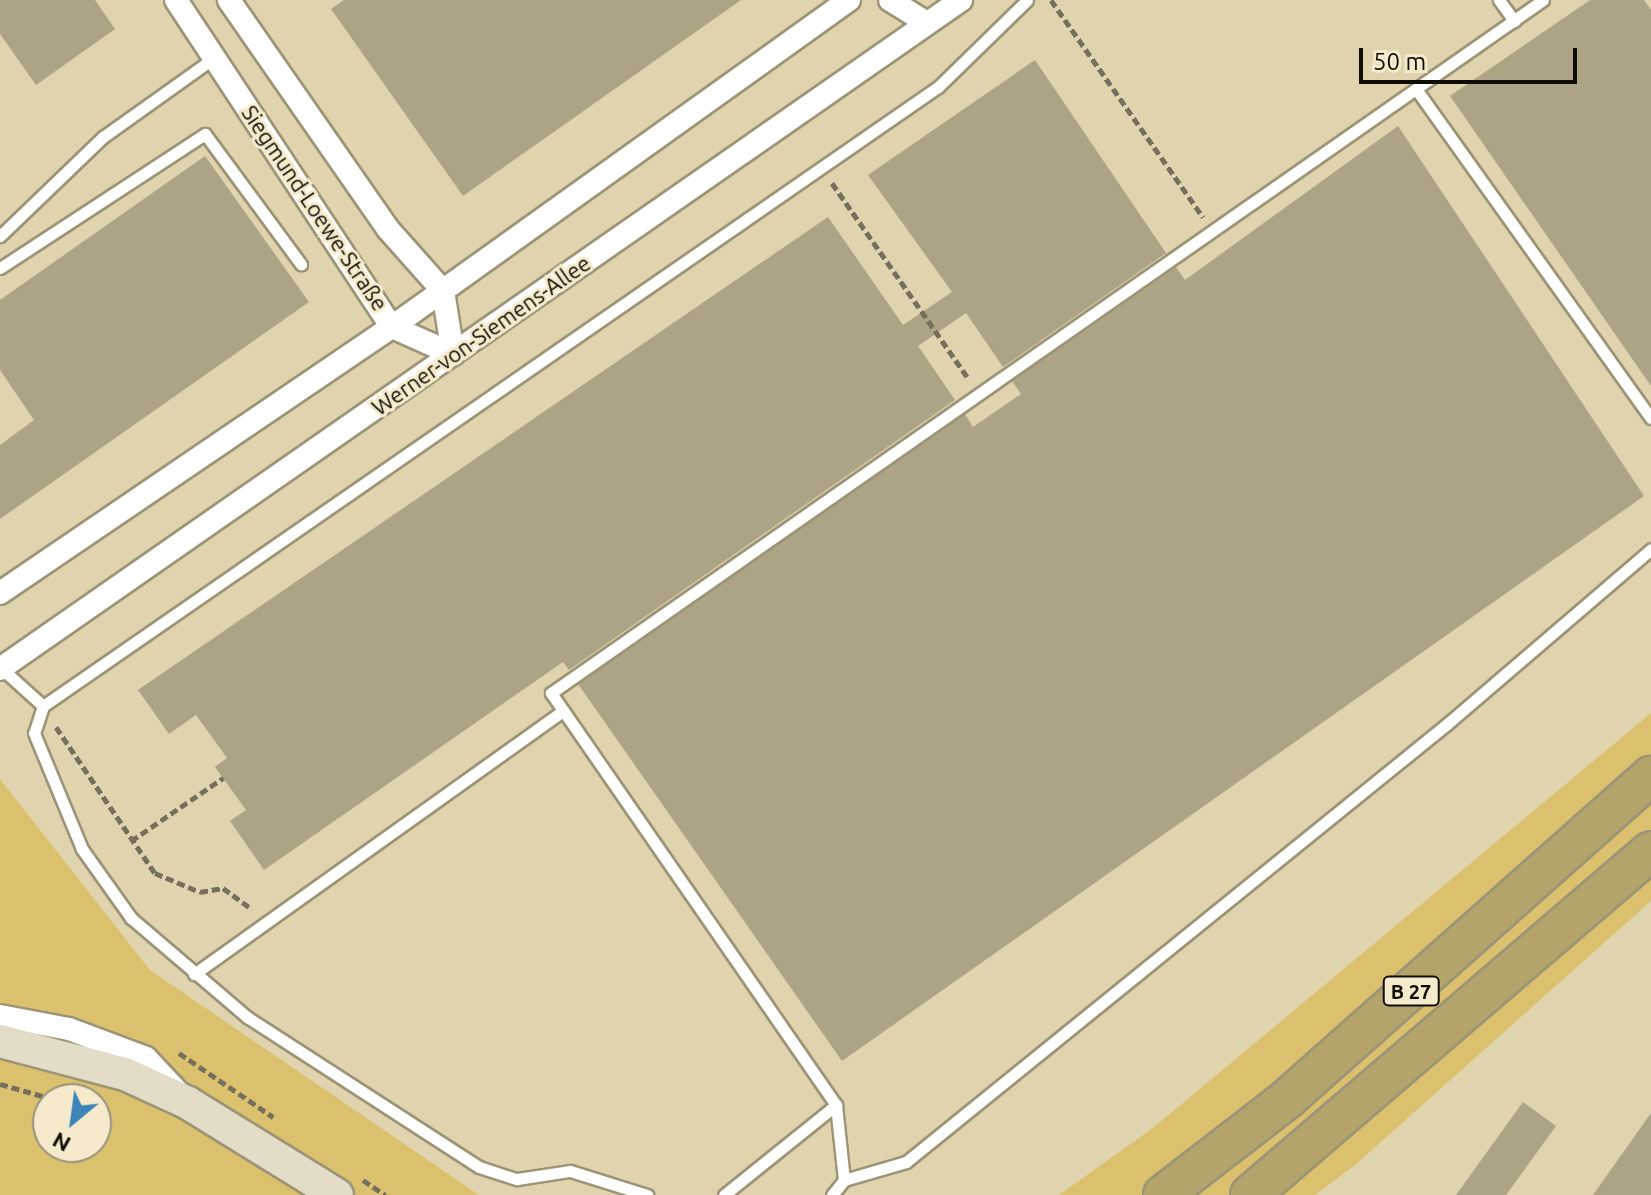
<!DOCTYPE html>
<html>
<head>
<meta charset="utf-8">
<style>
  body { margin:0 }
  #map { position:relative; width:1651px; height:1195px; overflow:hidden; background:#e8debf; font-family:Ubuntu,sans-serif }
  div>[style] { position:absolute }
  .built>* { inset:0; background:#dfd4ad }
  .green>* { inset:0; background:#dbc16d }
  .building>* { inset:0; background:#ada486 }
  .path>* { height:5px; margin-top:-2.5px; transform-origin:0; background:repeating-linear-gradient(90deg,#766f5c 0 8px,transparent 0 12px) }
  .roads { filter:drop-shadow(2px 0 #9d9476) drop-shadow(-2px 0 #9d9476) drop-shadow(0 2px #9d9476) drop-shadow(0 -2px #9d9476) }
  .service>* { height:11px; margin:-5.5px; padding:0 5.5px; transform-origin:5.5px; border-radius:5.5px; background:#fff }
  .minor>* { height:22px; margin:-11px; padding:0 11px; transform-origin:11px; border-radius:11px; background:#fff }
  .secondary>* { height:32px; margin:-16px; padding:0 16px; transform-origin:16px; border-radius:16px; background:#e3ddc8 }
  .trunk>* { height:38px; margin:-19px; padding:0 19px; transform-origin:19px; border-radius:19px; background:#b4a46c }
  span { translate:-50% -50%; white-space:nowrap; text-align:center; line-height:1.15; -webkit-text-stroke:6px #f5ebcc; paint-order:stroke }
  .shield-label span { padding:2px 6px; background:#f5ebcc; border:2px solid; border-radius:6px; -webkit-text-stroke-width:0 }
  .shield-label { font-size:20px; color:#100c03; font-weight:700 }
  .street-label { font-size:22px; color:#100c03 }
  .north { position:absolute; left:32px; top:1083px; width:80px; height:80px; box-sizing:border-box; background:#f5ebcc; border:2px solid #99927c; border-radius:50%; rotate:209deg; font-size:22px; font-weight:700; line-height:32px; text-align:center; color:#100c03 }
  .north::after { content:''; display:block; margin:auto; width:28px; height:36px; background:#3c84b9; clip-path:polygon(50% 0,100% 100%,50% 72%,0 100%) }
  .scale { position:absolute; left:1359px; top:48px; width:218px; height:36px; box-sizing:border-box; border:4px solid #100c03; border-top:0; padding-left:10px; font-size:24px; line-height:28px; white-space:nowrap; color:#100c03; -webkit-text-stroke:6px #f5ebcc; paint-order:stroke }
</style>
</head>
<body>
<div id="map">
  <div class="built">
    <i style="clip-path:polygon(0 0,1651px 0,1651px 713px,1154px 1127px,1059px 1195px,479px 1195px,150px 970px,0 779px)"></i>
    <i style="clip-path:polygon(1651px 901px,1651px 1195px,1316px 1195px,1354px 1166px)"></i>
  </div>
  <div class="green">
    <i style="clip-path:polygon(1651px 713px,1651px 901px,1354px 1166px,1315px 1195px,1059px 1195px,1154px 1127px)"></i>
    <i style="clip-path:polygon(evenodd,0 779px,150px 970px,479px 1195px,0 1195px,0 779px,48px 1099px,96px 1099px,96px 1147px,48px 1147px,48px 1099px)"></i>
  </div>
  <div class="building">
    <i style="clip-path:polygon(0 0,95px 0,115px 29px,36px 85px,0 34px)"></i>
    <i style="clip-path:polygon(344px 0,741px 0,463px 196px,331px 9px)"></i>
    <i style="clip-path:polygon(1590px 0,1644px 0,1651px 10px,1651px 386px,1450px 96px)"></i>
    <i style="clip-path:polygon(1035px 60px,1166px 253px,1003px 367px,966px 313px,918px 346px,955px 400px,569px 670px,563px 662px,264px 870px,230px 821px,246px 810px,215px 767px,227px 758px,196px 715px,169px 734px,138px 690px,828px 217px,903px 325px,952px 292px,868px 175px)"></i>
    <i style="clip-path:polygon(1398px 126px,1644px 496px,842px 1061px,578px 684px,965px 414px,973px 427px,1021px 394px,1012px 381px,1176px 267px,1185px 280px)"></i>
    <i style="clip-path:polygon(205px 156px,309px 302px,0 519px,0 445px,34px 420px,0 370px,0 300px)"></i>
    <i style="clip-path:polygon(1523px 1102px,1556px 1126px,1506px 1195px,1456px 1195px)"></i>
    <i style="clip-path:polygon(1651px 1113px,1651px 1195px,1593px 1195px)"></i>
  </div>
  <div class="path">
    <i style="left:1051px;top:0;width:265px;rotate:55deg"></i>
    <i style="left:832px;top:183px;width:238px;rotate:55.1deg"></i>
    <i style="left:56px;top:727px;width:176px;rotate:55.9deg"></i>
    <i style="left:155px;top:873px;width:49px;rotate:22.9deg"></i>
    <i style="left:200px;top:892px;width:23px;rotate:-10deg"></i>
    <i style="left:223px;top:888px;width:36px;rotate:36deg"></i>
    <i style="left:131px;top:841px;width:112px;rotate:-34.4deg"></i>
    <i style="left:179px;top:1053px;width:114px;rotate:34.2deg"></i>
    <i style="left:0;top:1084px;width:55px;rotate:15.8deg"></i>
    <i style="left:363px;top:1180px;width:27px;rotate:34deg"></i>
  </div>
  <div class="roads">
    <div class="service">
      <i style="left:1499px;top:0;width:26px;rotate:54deg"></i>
      <i style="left:1416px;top:89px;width:404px;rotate:54.5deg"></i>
      <i style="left:0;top:236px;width:143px;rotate:-43.9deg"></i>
      <i style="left:103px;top:137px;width:138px;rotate:-35.5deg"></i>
      <i style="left:0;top:268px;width:245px;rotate:-33.2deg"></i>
      <i style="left:205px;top:134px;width:162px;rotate:53.6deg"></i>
      <i style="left:1px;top:668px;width:57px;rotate:42.1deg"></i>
      <i style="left:43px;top:706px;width:1088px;rotate:-34.67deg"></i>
      <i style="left:938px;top:87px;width:124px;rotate:-44.3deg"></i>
      <i style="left:43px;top:706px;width:28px;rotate:108deg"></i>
      <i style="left:34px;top:733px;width:126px;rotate:67.5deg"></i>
      <i style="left:82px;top:849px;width:85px;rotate:54.6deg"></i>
      <i style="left:131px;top:918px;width:153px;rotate:40.5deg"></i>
      <i style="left:247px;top:1017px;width:276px;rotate:32.9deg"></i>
      <i style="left:479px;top:1167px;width:40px;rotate:18deg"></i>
      <i style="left:517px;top:1179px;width:54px;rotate:-8.6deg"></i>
      <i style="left:570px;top:1171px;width:81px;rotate:17.3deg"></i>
      <i style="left:194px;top:974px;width:453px;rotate:-35.5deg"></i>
      <i style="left:844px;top:1180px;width:75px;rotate:-96.1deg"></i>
      <i style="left:836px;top:1105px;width:501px;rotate:-124.67deg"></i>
      <i style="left:551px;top:693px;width:1210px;rotate:-34.94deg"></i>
      <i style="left:724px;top:1195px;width:144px;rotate:-38.8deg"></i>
      <i style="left:832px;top:1195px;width:19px;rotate:-51deg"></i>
      <i style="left:844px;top:1180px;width:65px;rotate:-16.2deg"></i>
      <i style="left:906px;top:1162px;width:696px;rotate:-38.99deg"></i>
      <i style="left:1447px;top:724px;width:269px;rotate:-40.6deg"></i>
    </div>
    <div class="minor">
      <i style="left:176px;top:0;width:392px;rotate:56.6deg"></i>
      <i style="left:392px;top:327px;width:67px;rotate:23.9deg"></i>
      <i style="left:453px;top:354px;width:64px;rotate:-99deg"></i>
      <i style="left:443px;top:291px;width:83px;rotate:-131.6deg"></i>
      <i style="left:388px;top:229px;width:279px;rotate:-124.8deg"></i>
      <i style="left:890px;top:0;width:44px;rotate:31.9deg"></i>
      <i style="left:0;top:593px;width:474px;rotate:-34.2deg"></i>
      <i style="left:392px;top:327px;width:562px;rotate:-35.59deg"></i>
      <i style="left:0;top:669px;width:1171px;rotate:-34.84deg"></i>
      <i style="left:0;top:1016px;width:70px;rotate:10.7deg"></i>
      <i style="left:69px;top:1029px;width:82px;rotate:20.6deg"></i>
      <i style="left:146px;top:1058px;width:48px;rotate:46.7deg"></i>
    </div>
    <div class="secondary">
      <i style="left:0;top:1041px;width:129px;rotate:14.8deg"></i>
      <i style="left:125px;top:1074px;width:69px;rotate:24.7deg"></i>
      <i style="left:188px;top:1103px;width:175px;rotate:31.7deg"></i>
    </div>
    <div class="trunk">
      <i style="left:1163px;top:1195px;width:157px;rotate:-37.7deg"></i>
      <i style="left:1287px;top:1099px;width:487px;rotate:-41.6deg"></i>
      <i style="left:1250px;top:1195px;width:528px;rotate:-40.62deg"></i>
    </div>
  </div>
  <div class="shield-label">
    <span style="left:1411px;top:991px">B 27</span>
  </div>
  <div class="street-label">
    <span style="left:315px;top:208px;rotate:56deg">Siegmund-Loewe-Straße</span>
    <span style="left:481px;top:335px;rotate:-35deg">Werner-von-Siemens-Allee</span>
  </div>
  <div class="north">N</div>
  <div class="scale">50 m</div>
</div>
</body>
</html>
